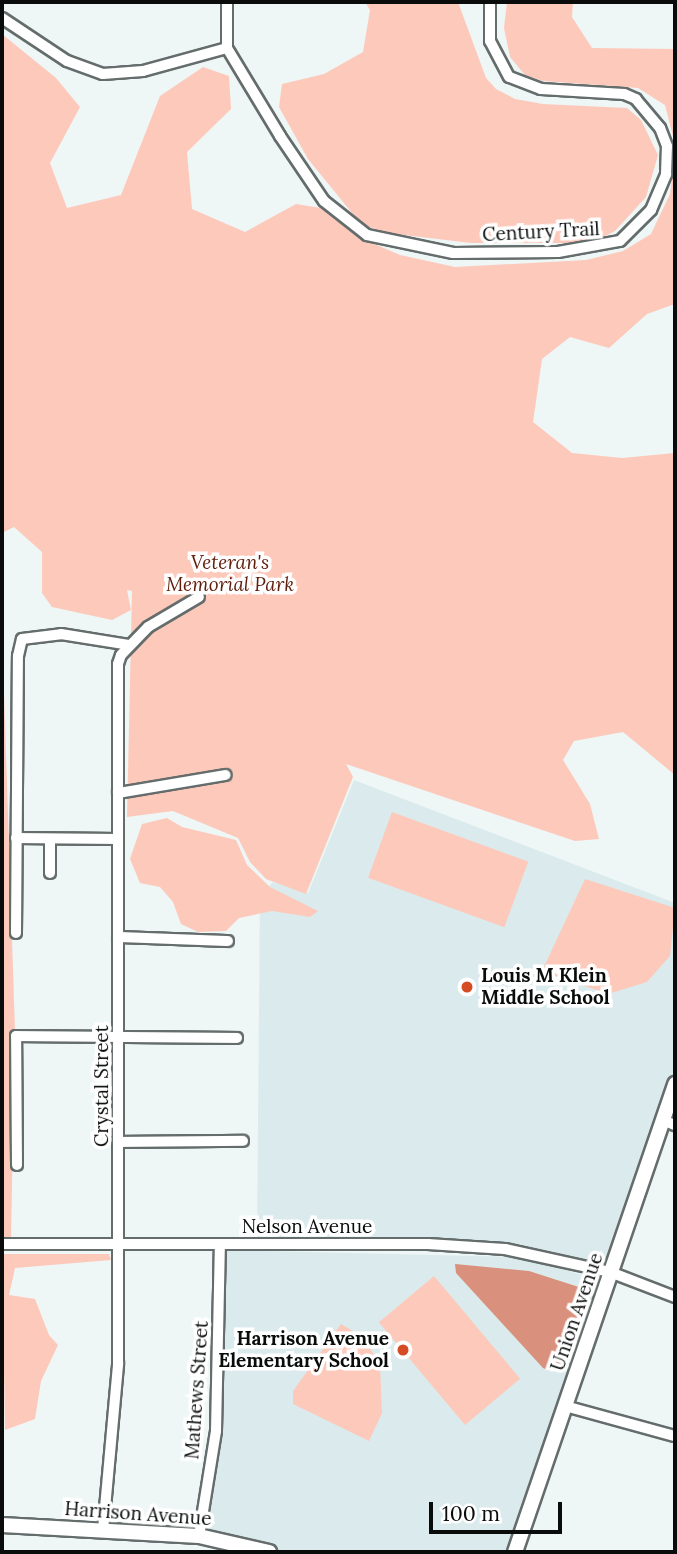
<!DOCTYPE html>
<html>
<head>
<meta charset="utf-8">
<style>
  body { margin:0 }
  #map { position:relative; width:677px; height:1554px; overflow:hidden; background:#eef6f6; font-family:Lora,serif }
  div>[style] { position:absolute }
  .built>* { inset:0; background:#dbebed }
  .green>* { inset:0; background:#fdc9bb; transform-origin:0 0 }
  .water>* { inset:0; background:#d9907c }
  .roads { filter:drop-shadow(2px 0 #656c6c) drop-shadow(-2px 0 #656c6c) drop-shadow(0 2px #656c6c) drop-shadow(0 -2px #656c6c) }
  .street>* { height:10px; margin:-5px; padding:0 5px; transform-origin:5px; border-radius:5px; background:#fff }
  .secondary>* { height:14px; margin:-7px; padding:0 7px; transform-origin:7px; border-radius:7px; background:#fff }
  .dots>* { width:19px; height:19px; translate:-50% -50%; box-sizing:border-box; border:4px solid #fff; border-radius:50% }
  span { translate:-50% -50%; white-space:nowrap; text-align:center; line-height:1.15; -webkit-text-stroke:7px #fff; paint-order:stroke }
  .street-label { font-size:19px; color:#0a0c0c }
  .park-label { font-size:19px; color:#5f1d0b; font-style:italic }
  .poi-label { font-size:19px; color:#0a0c0c; font-weight:700 }
  .left { translate:0 -50%; text-align:left }
  .right { translate:-100% -50%; text-align:right }
  .frame { position:absolute; inset:0; border:4px solid #0a0c0c; pointer-events:none }
  .scale { position:absolute; left:429px; top:1502px; width:133px; height:32px; box-sizing:border-box; border:4px solid #0a0c0c; border-top:0; padding-left:9px; font-size:21px; line-height:24px; white-space:nowrap; color:#0a0c0c; -webkit-text-stroke:5px #fff; paint-order:stroke }
</style>
</head>
<body>
<div id="map">
  <div class="built">
    <i style="clip-path:polygon(354px 780px,675px 903px,675px 1072px,607px 1268px,520px 1244px,257px 1238px,260px 895px,273px 882px,308px 893px)"></i>
    <i style="clip-path:polygon(226px 1250px,523px 1257px,605px 1282px,512px 1552px,281px 1552px,204px 1534px,223px 1417px)"></i>
  </div>
  <div class="green">
    <i style="clip-path:polygon(365px 2px,458px 2px,486px 78px,496px 89px,515px 99px,543px 104px,627px 108px,641px 120px,658px 155px,646px 197px,615px 231px,591px 243px,471px 243px,387px 233px,361px 224px,308px 159px,279px 107px,282px 84px,324px 74px,363px 52px,370px 10px)"></i>
    <i style="clip-path:polygon(507px 2px,573px 2px,572px 17px,592px 48px,675px 49px,675px 144px,665px 105px,638px 88px,543px 81px,525px 75px,510px 57px,504px 28px)"></i>
    <i style="clip-path:polygon(2px 34px,56px 78px,80px 107px,50px 163px,67px 208px,121px 195px,160px 96px,203px 67px,229px 76px,231px 109px,187px 152px,192px 209px,245px 232px,296px 204px,321px 208px,356px 236px,400px 255px,455px 267px,586px 260px,623px 251px,651px 234px,670px 194px,675px 157px,675px 304px,647px 314px,609px 348px,570px 337px,542px 359px,533px 422px,572px 453px,622px 458px,675px 453px,675px 775px,623px 732px,574px 741px,563px 760px,590px 804px,599px 839px,575px 841px,346px 764px,353px 777px,306px 894px,266px 879px,250px 862px,238px 838px,173px 811px,127px 817px,132px 591px,127px 590px,131px 610px,112px 620px,52px 607px,42px 593px,42px 552px,14px 527px,2px 533px)"></i>
    <i style="clip-path:polygon(2px 630px,15px 1032px,11px 1237px,2px 1237px)"></i>
    <i style="left:392px;top:812px;width:145px;height:70px;rotate:20deg"></i>
    <i style="clip-path:polygon(167px 818px,182px 827px,236px 840px,247px 865px,270px 887px,318px 911px,310px 917px,272px 911px,239px 918px,226px 931px,198px 932px,181px 924px,173px 902px,160px 887px,140px 883px,130px 859px,142px 824px)"></i>
    <i style="clip-path:polygon(585px 879px,675px 908px,670px 956px,647px 982px,608px 994px,542px 971px)"></i>
    <i style="clip-path:polygon(2px 1254px,109px 1254px,111px 1260px,15px 1268px,9px 1295px,35px 1299px,49px 1335px,58px 1345px,41px 1381px,35px 1419px,5px 1430px)"></i>
    <i style="left:434px;top:1276px;width:134px;height:72px;rotate:50deg"></i>
    <i style="clip-path:polygon(341px 1324px,363px 1337px,380px 1365px,382px 1413px,369px 1441px,293px 1404px,293px 1391px)"></i>
  </div>
  <div class="water">
    <i style="clip-path:polygon(455px 1264px,529px 1271px,585px 1289px,586px 1299px,564px 1365px,550px 1371px,543px 1368px,456px 1273px)"></i>
  </div>
  <div class="roads">
    <div class="street">
      <i style="left:227px;top:2px;width:46px;rotate:90deg"></i>
      <i style="left:227px;top:48px;width:103px;rotate:58.9deg"></i>
      <i style="left:280px;top:136px;width:78px;rotate:55.9deg"></i>
      <i style="left:324px;top:201px;width:55px;rotate:38.3deg"></i>
      <i style="left:367px;top:235px;width:88px;rotate:11.8deg"></i>
      <i style="left:453px;top:253px;width:105px;rotate:-0.5deg"></i>
      <i style="left:558px;top:252px;width:63px;rotate:-10.1deg"></i>
      <i style="left:620px;top:241px;width:44px;rotate:-45deg"></i>
      <i style="left:651px;top:210px;width:39px;rotate:-67deg"></i>
      <i style="left:666px;top:174px;width:28px;rotate:-88deg"></i>
      <i style="left:667px;top:146px;width:19px;rotate:-111deg"></i>
      <i style="left:660px;top:128px;width:38px;rotate:-130deg"></i>
      <i style="left:636px;top:99px;width:13px;rotate:-157deg"></i>
      <i style="left:624px;top:94px;width:83px;rotate:-176.6deg"></i>
      <i style="left:541px;top:89px;width:34px;rotate:-159deg"></i>
      <i style="left:509px;top:77px;width:41px;rotate:-117.8deg"></i>
      <i style="left:490px;top:41px;width:39px;rotate:-90deg"></i>
      <i style="left:2px;top:18px;width:78px;rotate:33.5deg"></i>
      <i style="left:67px;top:61px;width:38px;rotate:20deg"></i>
      <i style="left:103px;top:74px;width:40px;rotate:-4.3deg"></i>
      <i style="left:143px;top:71px;width:87px;rotate:-15.3deg"></i>
      <i style="left:118px;top:793px;width:109px;rotate:-9.5deg"></i>
      <i style="left:16px;top:838px;width:102px;rotate:0.6deg"></i>
      <i style="left:50px;top:873px;width:33px;rotate:-90deg"></i>
      <i style="left:16px;top:933px;width:277px;rotate:-89.6deg"></i>
      <i style="left:18px;top:656px;width:17px;rotate:-77deg"></i>
      <i style="left:22px;top:639px;width:39px;rotate:-7deg"></i>
      <i style="left:61px;top:634px;width:70px;rotate:9.1deg"></i>
      <i style="left:118px;top:937px;width:110px;rotate:2.1deg"></i>
      <i style="left:663px;top:1120px;width:13px;rotate:23deg"></i>
      <i style="left:119px;top:1142px;width:124px;rotate:-0.5deg"></i>
      <i style="left:17px;top:1165px;width:129px;rotate:-90.4deg"></i>
      <i style="left:16px;top:1036px;width:221px;rotate:0.5deg"></i>
      <i style="left:2px;top:1244px;width:426px"></i>
      <i style="left:428px;top:1244px;width:77px;rotate:3.7deg"></i>
      <i style="left:505px;top:1249px;width:107px;rotate:12.4deg"></i>
      <i style="left:610px;top:1272px;width:70px;rotate:21deg"></i>
      <i style="left:565px;top:1406px;width:114px;rotate:15.3deg"></i>
      <i style="left:103px;top:1530px;width:167px;rotate:-84.8deg"></i>
      <i style="left:118px;top:1364px;width:700px;rotate:-90deg"></i>
      <i style="left:118px;top:664px;width:9px;rotate:-72deg"></i>
      <i style="left:121px;top:655px;width:39px;rotate:-46deg"></i>
      <i style="left:148px;top:627px;width:59px;rotate:-30.5deg"></i>
      <i style="left:199px;top:1536px;width:106px;rotate:-80.8deg"></i>
      <i style="left:216px;top:1431px;width:186px;rotate:-88.8deg"></i>
    </div>
    <div class="secondary">
      <i style="left:2px;top:1525px;width:197px;rotate:3.2deg"></i>
      <i style="left:199px;top:1536px;width:72px;rotate:12.9deg"></i>
      <i style="left:515px;top:1552px;width:495px;rotate:-71.1deg"></i>
    </div>
  </div>
  <div class="dots">
    <i style="left:467px;top:987px;background:#d44b24"></i>
    <i style="left:403px;top:1350px;background:#d44b24"></i>
  </div>
  <div class="street-label">
    <span style="left:541px;top:232px;rotate:-3deg">Century Trail</span>
    <span style="left:102px;top:1086px;rotate:-90deg">Crystal Street</span>
    <span style="left:307px;top:1227px">Nelson Avenue</span>
    <span style="left:577px;top:1312px;rotate:-71deg">Union Avenue</span>
    <span style="left:197px;top:1390px;rotate:-86deg">Mathews Street</span>
    <span style="left:138px;top:1514px;rotate:4deg">Harrison Avenue</span>
  </div>
  <div class="park-label">
    <span style="left:230px;top:574px">Veteran's<br>Memorial Park</span>
  </div>
  <div class="poi-label">
    <span class="left" style="left:481px;top:987px">Louis M Klein<br>Middle School</span>
    <span class="right" style="left:389px;top:1350px">Harrison Avenue<br>Elementary School</span>
  </div>
  <div class="frame"></div>
  <div class="scale">100 m</div>
</div>
</body>
</html>
